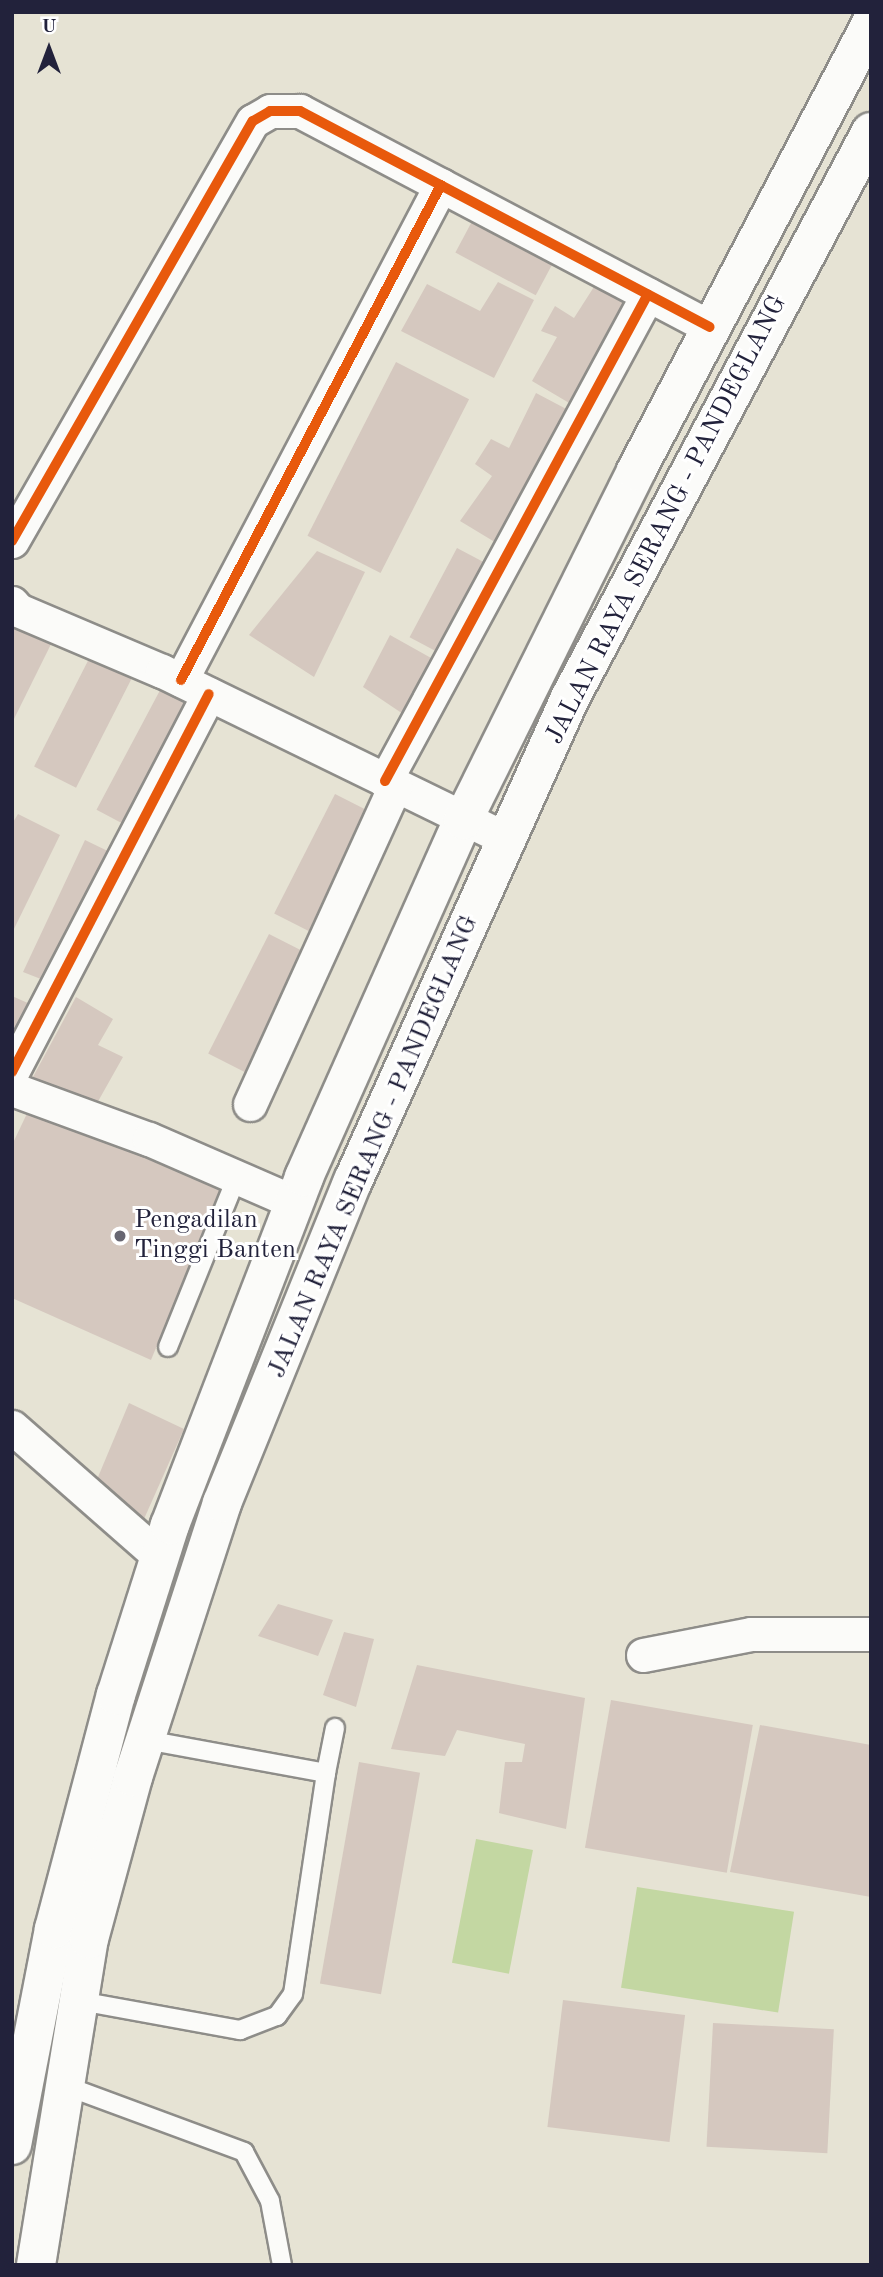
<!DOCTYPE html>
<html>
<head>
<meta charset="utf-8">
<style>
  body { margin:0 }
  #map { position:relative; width:883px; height:2277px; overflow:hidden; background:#e6e3d4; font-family:"Old Standard TT",serif }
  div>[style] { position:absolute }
  .green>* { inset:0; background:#c3d7a2; transform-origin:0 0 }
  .building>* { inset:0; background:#d5c8bf; transform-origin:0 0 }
  .roads { filter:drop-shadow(2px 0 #8e8d89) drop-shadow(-2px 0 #8e8d89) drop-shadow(0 2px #8e8d89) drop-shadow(0 -2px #8e8d89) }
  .service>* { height:18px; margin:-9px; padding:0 9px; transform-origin:9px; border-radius:9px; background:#fbfbf9 }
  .minor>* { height:33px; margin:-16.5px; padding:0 16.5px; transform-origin:16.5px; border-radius:16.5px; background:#fbfbf9 }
  .trunk>* { height:38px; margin:-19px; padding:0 19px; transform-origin:19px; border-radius:19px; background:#fbfbf9 }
  .cycleway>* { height:10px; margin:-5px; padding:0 5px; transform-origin:5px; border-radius:5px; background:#e8590c }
  .dots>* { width:19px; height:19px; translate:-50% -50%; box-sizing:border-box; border:4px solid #fff; border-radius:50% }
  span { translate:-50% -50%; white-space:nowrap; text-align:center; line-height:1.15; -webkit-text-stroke:6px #fff; paint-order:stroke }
  .street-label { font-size:26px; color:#22223b }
  .poi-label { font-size:26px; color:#22223b }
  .left { translate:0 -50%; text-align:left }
  .frame { position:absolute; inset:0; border:14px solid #22223b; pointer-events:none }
  .north { position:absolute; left:14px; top:14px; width:70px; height:70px; -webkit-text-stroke:5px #fff; paint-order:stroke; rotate:0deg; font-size:19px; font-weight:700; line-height:28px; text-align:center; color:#22223b }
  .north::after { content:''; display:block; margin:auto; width:24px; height:32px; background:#22223b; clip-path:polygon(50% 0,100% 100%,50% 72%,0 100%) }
</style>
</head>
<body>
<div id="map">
  <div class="green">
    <i style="left:476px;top:1839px;width:58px;height:126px;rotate:11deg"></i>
    <i style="left:637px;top:1887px;width:159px;height:102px;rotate:9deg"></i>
  </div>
  <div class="building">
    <i style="left:477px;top:212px;width:91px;height:46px;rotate:28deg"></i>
    <i style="clip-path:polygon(599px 279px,635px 298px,576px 407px,532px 381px,557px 337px,541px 331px,555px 306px,574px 318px)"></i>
    <i style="clip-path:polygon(498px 282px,534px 300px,494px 378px,401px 331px,427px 284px,480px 311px)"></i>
    <i style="left:396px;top:362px;width:82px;height:195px;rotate:27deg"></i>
    <i style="clip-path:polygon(536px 393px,572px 412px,503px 547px,460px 521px,492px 476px,475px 464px,491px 439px,509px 448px)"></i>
    <i style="left:457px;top:548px;width:38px;height:101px;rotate:28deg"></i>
    <i style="clip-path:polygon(317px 551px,365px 572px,314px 677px,249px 635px)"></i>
    <i style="clip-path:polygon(12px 616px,57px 632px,12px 723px)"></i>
    <i style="clip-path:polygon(390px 635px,440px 663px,412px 720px,363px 687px)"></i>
    <i style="left:95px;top:647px;width:47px;height:134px;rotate:27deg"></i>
    <i style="left:166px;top:679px;width:38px;height:148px;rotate:28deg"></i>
    <i style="left:335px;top:794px;width:47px;height:134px;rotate:27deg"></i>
    <i style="clip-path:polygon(18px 814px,60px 835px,12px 933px,12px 824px)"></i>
    <i style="clip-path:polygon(85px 840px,116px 855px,51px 983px,23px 972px)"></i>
    <i style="left:269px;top:934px;width:47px;height:134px;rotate:27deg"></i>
    <i style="clip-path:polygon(12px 996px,39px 1008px,12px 1056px)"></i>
    <i style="clip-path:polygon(76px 997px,113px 1019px,98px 1045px,123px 1057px,96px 1105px,33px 1077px)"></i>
    <i style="clip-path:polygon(32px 1103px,226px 1178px,151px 1360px,12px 1298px,12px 1145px)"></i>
    <i style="clip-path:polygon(129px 1403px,184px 1429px,140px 1528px,93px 1489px)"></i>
    <i style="clip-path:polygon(278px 1604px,333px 1620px,318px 1656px,258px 1636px)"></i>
    <i style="clip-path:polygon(344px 1632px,374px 1639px,356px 1707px,323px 1695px)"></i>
    <i style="clip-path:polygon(417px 1665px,585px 1698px,566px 1829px,499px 1813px,505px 1762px,522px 1762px,525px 1744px,457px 1730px,445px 1756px,391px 1749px)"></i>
    <i style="left:611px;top:1700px;width:144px;height:150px;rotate:10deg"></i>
    <i style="clip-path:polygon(760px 1725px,871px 1745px,871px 1897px,730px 1872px)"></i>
    <i style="left:359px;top:1762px;width:62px;height:225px;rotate:10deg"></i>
    <i style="left:563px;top:2000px;width:123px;height:128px;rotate:7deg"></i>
    <i style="left:713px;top:2023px;width:121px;height:124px;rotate:3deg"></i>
  </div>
  <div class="roads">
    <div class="service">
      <i style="left:168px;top:1347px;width:184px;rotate:-68deg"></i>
      <i style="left:326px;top:1773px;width:46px;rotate:-78.7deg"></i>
      <i style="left:80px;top:2001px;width:163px;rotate:10.3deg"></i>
      <i style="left:240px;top:2030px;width:40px;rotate:-21deg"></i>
      <i style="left:277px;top:2016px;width:27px;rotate:-54deg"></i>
      <i style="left:293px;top:1994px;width:223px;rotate:-81.5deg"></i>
      <i style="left:326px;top:1773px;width:183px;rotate:-169.6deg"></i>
      <i style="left:66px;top:2086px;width:190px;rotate:20.3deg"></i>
      <i style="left:244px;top:2152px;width:55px;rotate:62deg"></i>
      <i style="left:270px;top:2201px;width:65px;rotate:79.4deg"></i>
    </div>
    <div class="minor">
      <i style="left:12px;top:541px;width:484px;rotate:-60.2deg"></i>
      <i style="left:253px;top:121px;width:20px;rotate:-30deg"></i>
      <i style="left:270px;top:111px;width:30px"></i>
      <i style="left:300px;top:111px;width:463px;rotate:27.8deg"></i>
      <i style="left:12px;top:603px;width:9px;rotate:49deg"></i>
      <i style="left:18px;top:610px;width:156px;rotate:23deg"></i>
      <i style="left:162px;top:671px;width:385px;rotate:26deg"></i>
      <i style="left:181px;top:680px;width:559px;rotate:-62.29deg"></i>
      <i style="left:385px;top:781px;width:553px;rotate:-61.63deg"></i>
      <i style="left:12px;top:1072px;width:426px;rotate:-62.5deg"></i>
      <i style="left:12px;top:1089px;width:146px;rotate:20.1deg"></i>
      <i style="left:149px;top:1139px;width:158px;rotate:23.5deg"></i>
      <i style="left:250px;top:1104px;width:349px;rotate:-65.5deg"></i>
      <i style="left:12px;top:1427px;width:197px;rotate:41.3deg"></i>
      <i style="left:643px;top:1655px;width:110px;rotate:-11deg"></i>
      <i style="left:751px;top:1634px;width:120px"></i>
    </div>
    <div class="trunk">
      <i style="left:12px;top:2145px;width:220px;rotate:-79deg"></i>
      <i style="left:54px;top:1929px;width:242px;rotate:-75.2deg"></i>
      <i style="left:116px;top:1695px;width:178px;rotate:-72.4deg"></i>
      <i style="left:170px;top:1525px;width:373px;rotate:-68.9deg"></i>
      <i style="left:304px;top:1177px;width:391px;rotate:-66deg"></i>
      <i style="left:463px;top:820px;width:390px;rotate:-63.6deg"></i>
      <i style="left:636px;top:471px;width:505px;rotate:-62.27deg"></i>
      <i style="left:36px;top:2265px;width:330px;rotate:-80.8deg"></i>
      <i style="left:89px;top:1939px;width:168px;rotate:-74.8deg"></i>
      <i style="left:133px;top:1777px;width:288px;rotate:-72deg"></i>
      <i style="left:222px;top:1503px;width:348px;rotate:-67.9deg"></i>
      <i style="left:353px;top:1181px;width:530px;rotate:-65.81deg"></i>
      <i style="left:570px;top:698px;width:641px;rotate:-62deg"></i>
    </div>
  </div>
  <div class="cycleway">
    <i style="left:12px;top:541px;width:484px;rotate:-60.2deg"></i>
    <i style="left:253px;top:121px;width:20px;rotate:-30deg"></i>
    <i style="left:270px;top:111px;width:30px"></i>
    <i style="left:300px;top:111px;width:463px;rotate:27.8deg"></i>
    <i style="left:181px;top:680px;width:559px;rotate:-62.29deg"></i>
    <i style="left:385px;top:781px;width:553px;rotate:-61.63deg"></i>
    <i style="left:12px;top:1072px;width:426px;rotate:-62.5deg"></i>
  </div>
  <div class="dots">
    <i style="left:120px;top:1236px;background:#676671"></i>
  </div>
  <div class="street-label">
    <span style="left:667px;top:520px;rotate:-63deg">JALAN RAYA SERANG - PANDEGLANG</span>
    <span style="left:374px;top:1147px;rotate:-67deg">JALAN RAYA SERANG - PANDEGLANG</span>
  </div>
  <div class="poi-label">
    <span class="left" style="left:134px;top:1236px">Pengadilan<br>Tinggi Banten</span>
  </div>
  <div class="frame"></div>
  <div class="north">U</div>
</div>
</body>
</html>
